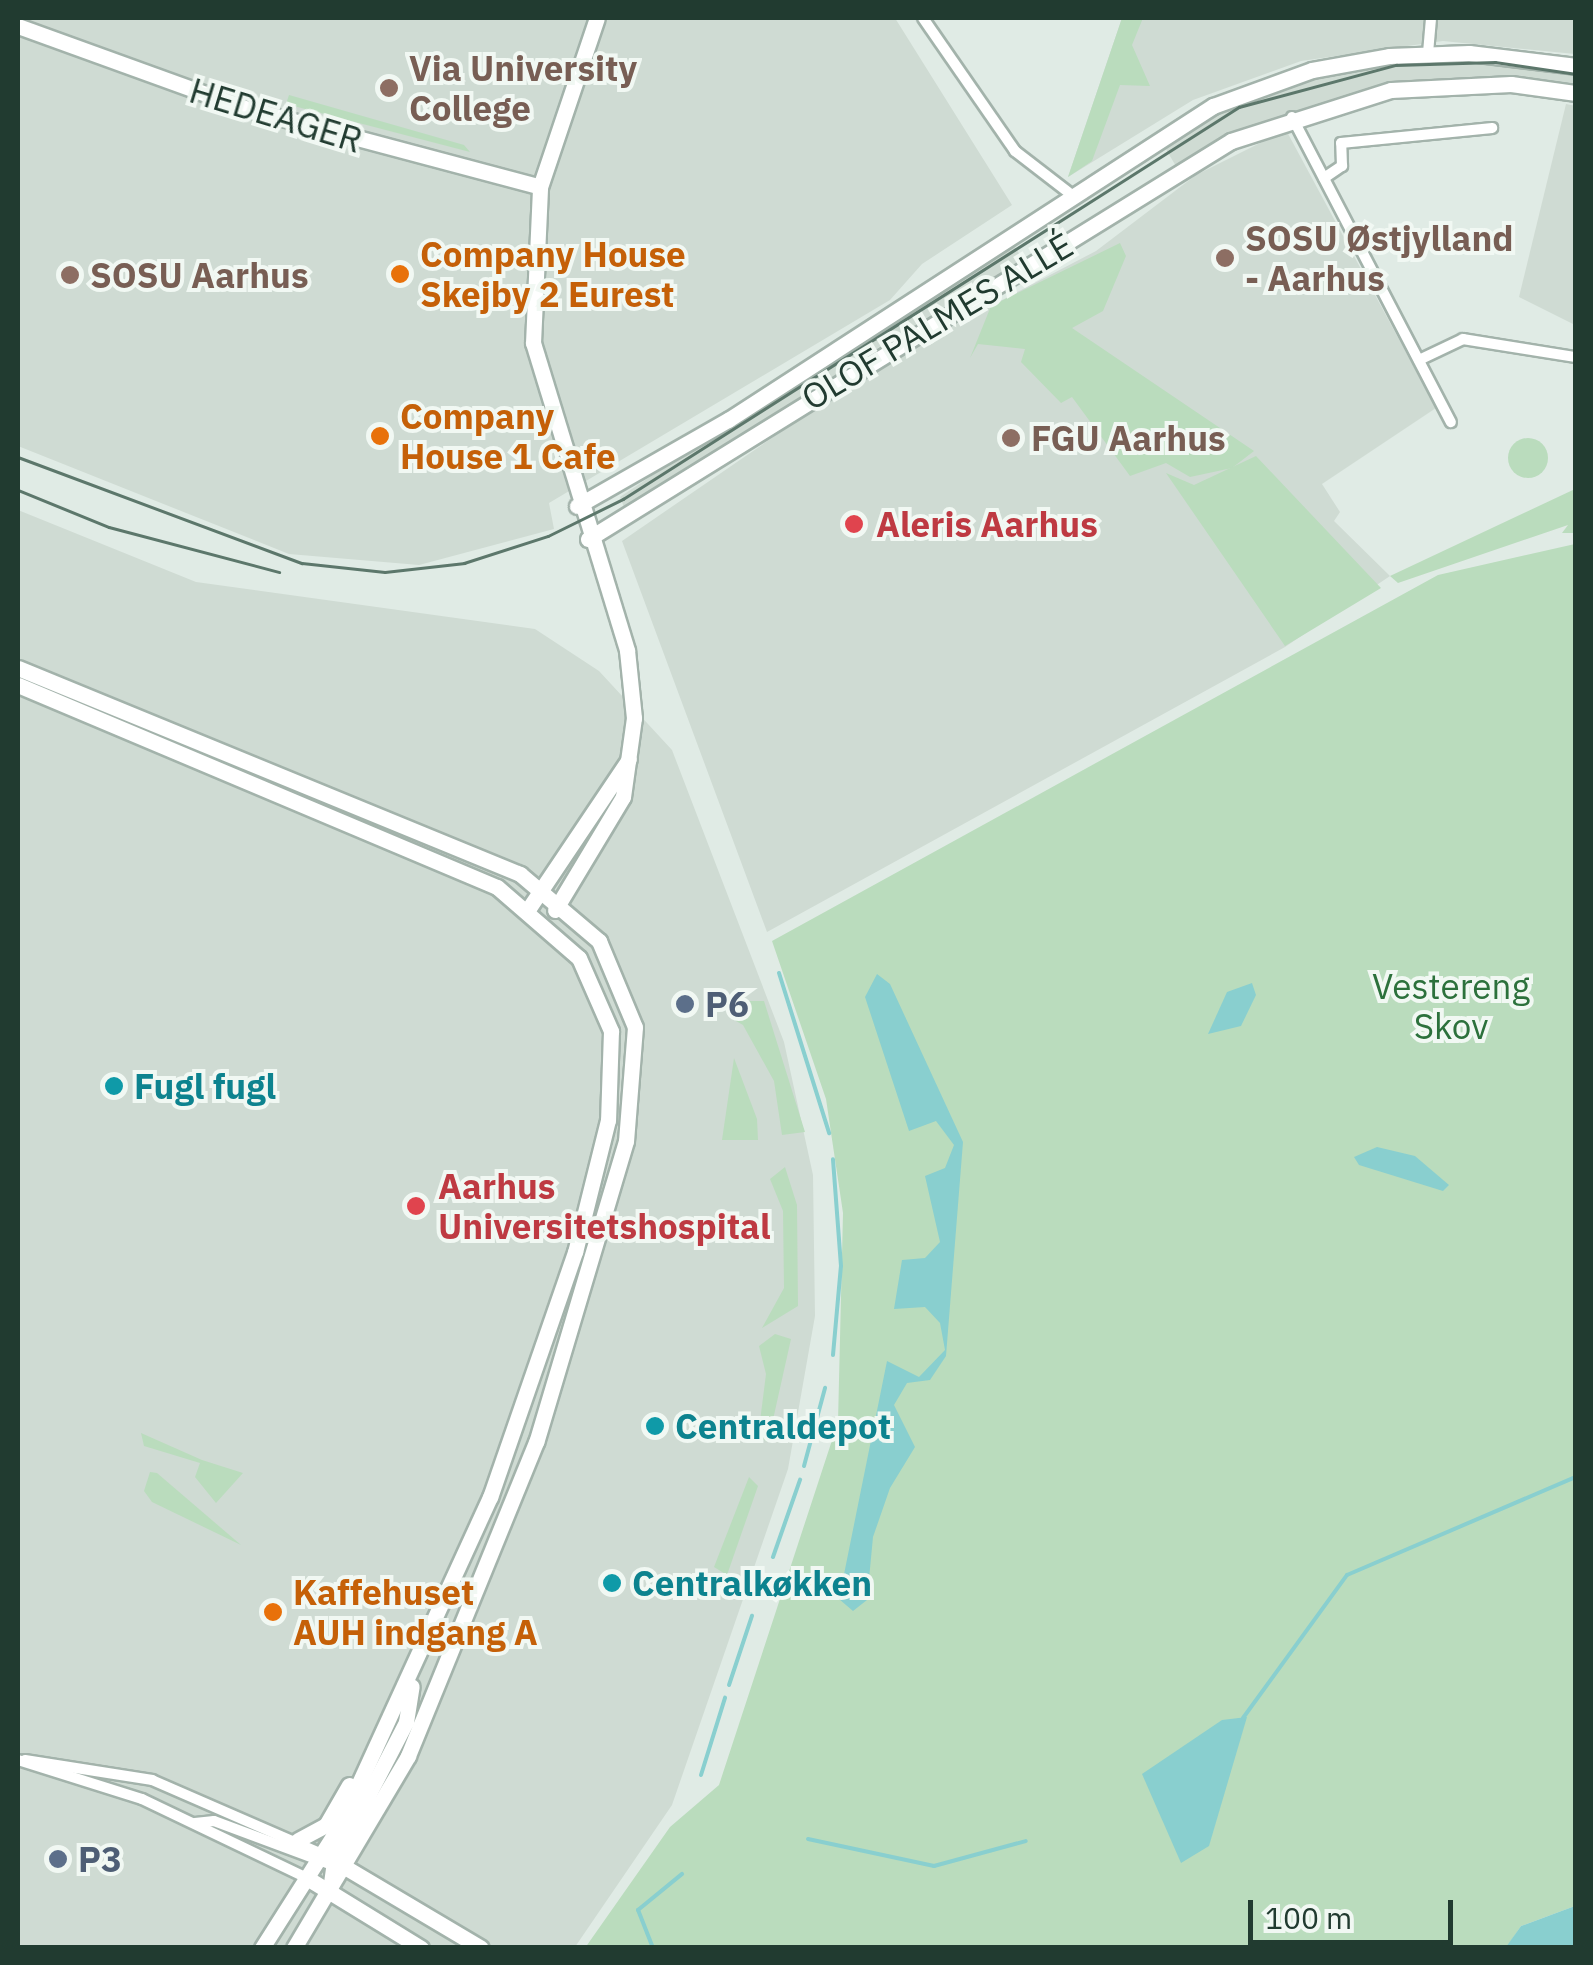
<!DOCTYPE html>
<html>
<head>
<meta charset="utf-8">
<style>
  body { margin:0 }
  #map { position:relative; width:1593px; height:1965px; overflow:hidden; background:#e0ebe5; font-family:"IBM Plex Sans",sans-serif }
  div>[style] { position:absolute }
  .built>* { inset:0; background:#cfdbd3 }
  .green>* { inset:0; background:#badcbd }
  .round { border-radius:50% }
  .water>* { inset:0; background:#89cfcf }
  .stream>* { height:4px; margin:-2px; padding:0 2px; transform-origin:2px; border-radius:2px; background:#89cfcf }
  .roads { filter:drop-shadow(2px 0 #a3b3ab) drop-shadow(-2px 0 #a3b3ab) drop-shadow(0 2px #a3b3ab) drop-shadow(0 -2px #a3b3ab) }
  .street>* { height:10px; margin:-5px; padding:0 5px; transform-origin:5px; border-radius:5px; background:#fff }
  .secondary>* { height:15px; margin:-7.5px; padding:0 7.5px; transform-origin:7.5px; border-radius:7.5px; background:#fff }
  .tram>* { height:2.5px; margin:-1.25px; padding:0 1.25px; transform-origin:1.25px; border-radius:1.25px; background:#5c776b }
  .dots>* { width:28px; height:28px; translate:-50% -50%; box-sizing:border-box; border:5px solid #f1f8f3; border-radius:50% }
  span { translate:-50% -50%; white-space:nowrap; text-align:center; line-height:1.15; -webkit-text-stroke:8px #f1f8f3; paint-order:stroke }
  .education-label { font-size:35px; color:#785e54; font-weight:700 }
  .left { translate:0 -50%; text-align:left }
  .street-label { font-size:35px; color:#213b30 }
  .food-label { font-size:35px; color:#c56008; font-weight:700 }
  .health-label { font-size:35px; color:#be3a42; font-weight:700 }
  .park-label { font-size:35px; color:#2c713c }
  .service-label { font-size:35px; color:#4e5e75; font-weight:700 }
  .culture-label { font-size:35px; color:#0d838f; font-weight:700 }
  .frame { position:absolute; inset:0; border:20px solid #213b30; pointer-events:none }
  .scale { position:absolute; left:1248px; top:1900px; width:205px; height:45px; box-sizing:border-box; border:5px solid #213b30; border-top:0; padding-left:12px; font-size:30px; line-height:35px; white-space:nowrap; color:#213b30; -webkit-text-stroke:8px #f1f8f3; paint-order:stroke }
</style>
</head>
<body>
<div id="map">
  <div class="built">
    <i style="clip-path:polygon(18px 18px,895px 18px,1012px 205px,922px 264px,890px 300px,549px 503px,554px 529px,419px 565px,289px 554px,18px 446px)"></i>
    <i style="clip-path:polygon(1122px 18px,1575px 18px,1575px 54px,1443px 41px,1301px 61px,1193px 100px,1068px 177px)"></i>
    <i style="clip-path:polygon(1450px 57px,1575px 70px,1575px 89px,1379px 89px,1274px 118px,1177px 168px,1160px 139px,1237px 100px,1352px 66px)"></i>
    <i style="clip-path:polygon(1566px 104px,1576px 106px,1575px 325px,1519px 297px)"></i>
    <i style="clip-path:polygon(1286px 130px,1436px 408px,1322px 484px,1340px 512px,1334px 521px,1390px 576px,1285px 647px,767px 932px,622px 541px,878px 365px,1096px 251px,1196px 175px)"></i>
    <i style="clip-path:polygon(1008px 236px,1027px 266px,887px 342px,626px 512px,620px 497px)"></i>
    <i style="clip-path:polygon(18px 510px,196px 582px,535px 629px,599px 671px,672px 750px,784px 1042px,813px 1175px,815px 1316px,788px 1469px,672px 1805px,575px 1947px,18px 1947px)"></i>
  </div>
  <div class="green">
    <i style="clip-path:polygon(1122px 18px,1143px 18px,1132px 45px,1150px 86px,1120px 85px,1092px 161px,1068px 177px)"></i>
    <i style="clip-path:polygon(289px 95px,464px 145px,470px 152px,286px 104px)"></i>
    <i style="clip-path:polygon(1120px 243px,1126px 256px,1103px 311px,1072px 328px,1254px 451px,1232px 468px,1190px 477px,1166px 463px,1130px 476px,1072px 397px,1061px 403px,1021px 362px,1025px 349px,978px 344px,970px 358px,991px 306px)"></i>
    <i class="round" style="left:1508px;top:438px;width:40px;height:40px"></i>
    <i style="clip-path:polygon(1256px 456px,1381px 588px,1285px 646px,1166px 473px,1194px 485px)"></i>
    <i style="clip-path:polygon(1575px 489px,1575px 533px,1562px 533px,1568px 525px,1398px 583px,1390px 576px)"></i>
    <i style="clip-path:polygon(1575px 544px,1575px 1906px,1521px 1926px,1506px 1948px,585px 1948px,670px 1827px,719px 1785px,838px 1422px,843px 1213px,826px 1099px,772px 941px,1438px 575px)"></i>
    <i style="clip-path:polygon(731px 1001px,764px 1001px,805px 1132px,782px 1135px,774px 1081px,743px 1025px,729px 1017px)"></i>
    <i style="clip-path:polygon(734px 1058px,757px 1119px,758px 1140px,722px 1140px)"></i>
    <i style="clip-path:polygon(785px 1167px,797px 1205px,798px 1306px,762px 1328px,784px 1288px,783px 1211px,770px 1179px)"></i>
    <i style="clip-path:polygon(775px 1334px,791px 1339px,768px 1442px,758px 1437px,766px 1374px,759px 1346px)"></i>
    <i style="clip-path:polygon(141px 1433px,202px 1460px,243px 1473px,216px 1503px,195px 1477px,200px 1463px,144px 1446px)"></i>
    <i style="clip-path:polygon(150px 1472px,157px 1473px,241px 1545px,152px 1502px,144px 1491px)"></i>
    <i style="clip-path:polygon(749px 1477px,758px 1486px,727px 1575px,714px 1567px)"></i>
  </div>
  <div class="water">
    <i style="clip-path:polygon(877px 974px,890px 984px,963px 1142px,946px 1356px,930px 1380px,907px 1383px,894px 1405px,915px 1447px,890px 1488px,873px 1537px,867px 1600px,853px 1611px,839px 1599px,887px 1361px,919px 1377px,945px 1350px,940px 1323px,925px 1307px,894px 1309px,902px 1260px,925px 1258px,940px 1242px,925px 1176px,945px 1168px,954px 1145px,936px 1121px,909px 1131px,865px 997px)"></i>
    <i style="clip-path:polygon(1252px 983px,1256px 995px,1241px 1026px,1208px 1034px,1227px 992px)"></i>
    <i style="clip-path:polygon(1377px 1147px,1415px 1156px,1449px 1185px,1443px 1191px,1359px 1165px,1354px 1157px)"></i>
    <i style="clip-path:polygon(1247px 1717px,1209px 1846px,1181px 1863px,1142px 1774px,1222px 1720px)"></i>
    <i style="clip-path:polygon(1575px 1906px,1575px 1947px,1506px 1947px,1521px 1926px)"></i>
  </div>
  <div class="stream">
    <i style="left:779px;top:973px;width:168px;rotate:72.6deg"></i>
    <i style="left:833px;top:1355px;width:89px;rotate:-84.9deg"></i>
    <i style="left:841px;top:1266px;width:107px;rotate:-94.3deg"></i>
    <i style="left:804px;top:1466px;width:81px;rotate:-74.9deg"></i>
    <i style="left:773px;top:1557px;width:82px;rotate:-70.7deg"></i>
    <i style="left:729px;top:1685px;width:73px;rotate:-71.6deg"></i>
    <i style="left:1243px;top:1718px;width:177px;rotate:-54deg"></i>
    <i style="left:1347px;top:1575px;width:249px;rotate:-23.2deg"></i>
    <i style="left:701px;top:1775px;width:81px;rotate:-72.7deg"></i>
    <i style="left:808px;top:1839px;width:129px;rotate:12.1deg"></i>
    <i style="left:934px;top:1866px;width:95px;rotate:-15.2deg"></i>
    <i style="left:653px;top:1948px;width:41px;rotate:-111.5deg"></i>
    <i style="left:638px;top:1910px;width:57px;rotate:-39.3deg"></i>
  </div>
  <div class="roads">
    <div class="street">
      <i style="left:923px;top:18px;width:162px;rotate:55.3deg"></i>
      <i style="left:1015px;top:151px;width:67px;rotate:37.7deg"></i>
      <i style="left:1428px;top:53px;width:35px;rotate:-85deg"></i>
      <i style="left:1292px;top:117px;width:344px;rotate:62.5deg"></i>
      <i style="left:1324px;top:178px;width:22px;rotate:-34deg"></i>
      <i style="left:1342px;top:166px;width:23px;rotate:-92deg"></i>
      <i style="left:1341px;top:143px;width:152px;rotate:-5.7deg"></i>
      <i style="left:1419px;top:360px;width:49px;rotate:-25.5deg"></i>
      <i style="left:1463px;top:339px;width:114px;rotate:9.1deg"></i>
      <i style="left:18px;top:1760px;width:130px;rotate:17.5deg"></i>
      <i style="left:142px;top:1799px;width:183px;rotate:25.6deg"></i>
      <i style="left:25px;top:1760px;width:129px;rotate:8.9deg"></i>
      <i style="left:152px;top:1780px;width:185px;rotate:23.5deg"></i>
      <i style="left:195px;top:1823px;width:19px;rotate:-6deg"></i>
      <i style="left:214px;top:1821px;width:132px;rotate:20.4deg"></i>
    </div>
    <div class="secondary">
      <i style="left:18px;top:26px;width:240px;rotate:19.9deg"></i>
      <i style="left:244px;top:108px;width:306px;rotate:14.9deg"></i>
      <i style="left:577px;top:506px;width:174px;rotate:-29.7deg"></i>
      <i style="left:728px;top:420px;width:578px;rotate:-32.92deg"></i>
      <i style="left:1213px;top:106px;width:105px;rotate:-20deg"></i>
      <i style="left:1312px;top:70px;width:78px;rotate:-10.3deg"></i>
      <i style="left:1389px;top:56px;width:80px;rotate:-2.1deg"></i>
      <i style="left:1469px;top:53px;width:108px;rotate:6.9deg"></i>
      <i style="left:588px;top:539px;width:756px;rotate:-31.76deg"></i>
      <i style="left:1231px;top:141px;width:168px;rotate:-17.7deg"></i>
      <i style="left:1391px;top:90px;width:120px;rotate:-2.9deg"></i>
      <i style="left:1511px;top:84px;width:66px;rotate:7.9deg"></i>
      <i style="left:18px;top:668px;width:543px;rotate:22.31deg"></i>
      <i style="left:520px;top:874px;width:104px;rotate:40.3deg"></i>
      <i style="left:599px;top:941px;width:93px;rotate:67.3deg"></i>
      <i style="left:635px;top:1027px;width:114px;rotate:94.5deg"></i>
      <i style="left:626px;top:1141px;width:314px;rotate:106.6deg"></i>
      <i style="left:536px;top:1442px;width:339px;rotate:112.2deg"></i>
      <i style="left:408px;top:1756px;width:223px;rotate:120.7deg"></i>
      <i style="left:18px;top:685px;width:520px;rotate:22.87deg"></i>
      <i style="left:497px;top:887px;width:108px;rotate:40.9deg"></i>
      <i style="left:579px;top:958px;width:80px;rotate:66.3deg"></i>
      <i style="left:611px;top:1031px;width:89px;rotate:91.9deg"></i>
      <i style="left:608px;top:1120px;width:136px;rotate:104deg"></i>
      <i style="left:575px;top:1252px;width:259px;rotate:109.1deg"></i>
      <i style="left:490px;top:1497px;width:361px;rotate:114.6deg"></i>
      <i style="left:340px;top:1825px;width:146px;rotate:122.4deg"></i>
      <i style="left:529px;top:908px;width:179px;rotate:-56.1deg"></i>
      <i style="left:555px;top:910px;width:132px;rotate:-59deg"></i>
      <i style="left:623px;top:797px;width:80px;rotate:-82.1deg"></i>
      <i style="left:634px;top:718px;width:68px;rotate:-95.9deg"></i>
      <i style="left:627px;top:650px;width:321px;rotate:-107deg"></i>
      <i style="left:533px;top:343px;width:156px;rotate:-87.4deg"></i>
      <i style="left:540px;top:187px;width:178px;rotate:-71.4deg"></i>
      <i style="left:298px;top:1840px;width:32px;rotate:-28deg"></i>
      <i style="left:326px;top:1825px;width:46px;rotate:-60.1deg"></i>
      <i style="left:338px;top:1863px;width:166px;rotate:30.7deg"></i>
      <i style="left:307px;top:1878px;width:134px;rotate:31.6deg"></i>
      <i style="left:330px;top:1890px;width:29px;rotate:-82deg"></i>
      <i style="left:334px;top:1861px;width:157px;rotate:-62.6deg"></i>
      <i style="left:406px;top:1722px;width:36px;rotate:-81deg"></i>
    </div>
  </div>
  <div class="tram">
    <i style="left:18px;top:457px;width:303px;rotate:20.5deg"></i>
    <i style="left:302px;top:563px;width:83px;rotate:6.2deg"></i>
    <i style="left:385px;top:572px;width:80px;rotate:-6.5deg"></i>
    <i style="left:464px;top:563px;width:88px;rotate:-17.8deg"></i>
    <i style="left:548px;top:536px;width:84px;rotate:-26.3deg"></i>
    <i style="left:623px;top:499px;width:730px;rotate:-32.47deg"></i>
    <i style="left:1239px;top:107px;width:163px;rotate:-15deg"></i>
    <i style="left:1396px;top:65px;width:99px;rotate:-1.7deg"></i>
    <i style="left:1495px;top:62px;width:82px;rotate:8.4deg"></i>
    <i style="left:18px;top:490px;width:98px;rotate:22.1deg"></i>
    <i style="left:109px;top:527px;width:176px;rotate:14.8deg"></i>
  </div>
  <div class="dots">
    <i style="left:389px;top:88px;background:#8d6e63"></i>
    <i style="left:1225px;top:258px;background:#8d6e63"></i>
    <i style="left:400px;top:274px;background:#e8710a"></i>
    <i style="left:70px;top:275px;background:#8d6e63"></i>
    <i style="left:380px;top:436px;background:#e8710a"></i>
    <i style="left:1011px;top:438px;background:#8d6e63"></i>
    <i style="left:854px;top:524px;background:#e0444e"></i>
    <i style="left:685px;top:1004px;background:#5c6f8a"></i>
    <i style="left:114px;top:1086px;background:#0f9aa8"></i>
    <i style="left:416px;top:1206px;background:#e0444e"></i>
    <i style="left:655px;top:1426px;background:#0f9aa8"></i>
    <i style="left:612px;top:1583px;background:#0f9aa8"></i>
    <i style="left:273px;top:1612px;background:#e8710a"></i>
    <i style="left:58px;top:1859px;background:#5c6f8a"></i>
  </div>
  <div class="education-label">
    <span class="left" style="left:409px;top:88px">Via University<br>College</span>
    <span class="left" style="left:1245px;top:258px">SOSU Østjylland<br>- Aarhus</span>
    <span class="left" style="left:90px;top:275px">SOSU Aarhus</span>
    <span class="left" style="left:1031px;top:438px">FGU Aarhus</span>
  </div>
  <div class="street-label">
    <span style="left:276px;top:115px;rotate:17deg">HEDEAGER</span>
    <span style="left:937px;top:321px;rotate:-31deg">OLOF PALMES ALLÉ</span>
  </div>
  <div class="food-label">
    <span class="left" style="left:420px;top:274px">Company House<br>Skejby 2 Eurest</span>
    <span class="left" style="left:400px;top:436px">Company<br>House 1 Cafe</span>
    <span class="left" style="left:293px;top:1612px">Kaffehuset<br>AUH indgang A</span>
  </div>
  <div class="health-label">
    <span class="left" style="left:876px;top:524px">Aleris Aarhus</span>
    <span class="left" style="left:438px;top:1206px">Aarhus<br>Universitetshospital</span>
  </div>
  <div class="park-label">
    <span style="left:1451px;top:1006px">Vestereng<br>Skov</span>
  </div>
  <div class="service-label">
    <span class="left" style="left:705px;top:1004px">P6</span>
    <span class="left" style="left:78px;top:1859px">P3</span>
  </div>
  <div class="culture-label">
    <span class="left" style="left:134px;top:1086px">Fugl fugl</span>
    <span class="left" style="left:675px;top:1426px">Centraldepot</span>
    <span class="left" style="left:632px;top:1583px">Centralkøkken</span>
  </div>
  <div class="frame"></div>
  <div class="scale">100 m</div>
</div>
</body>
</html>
